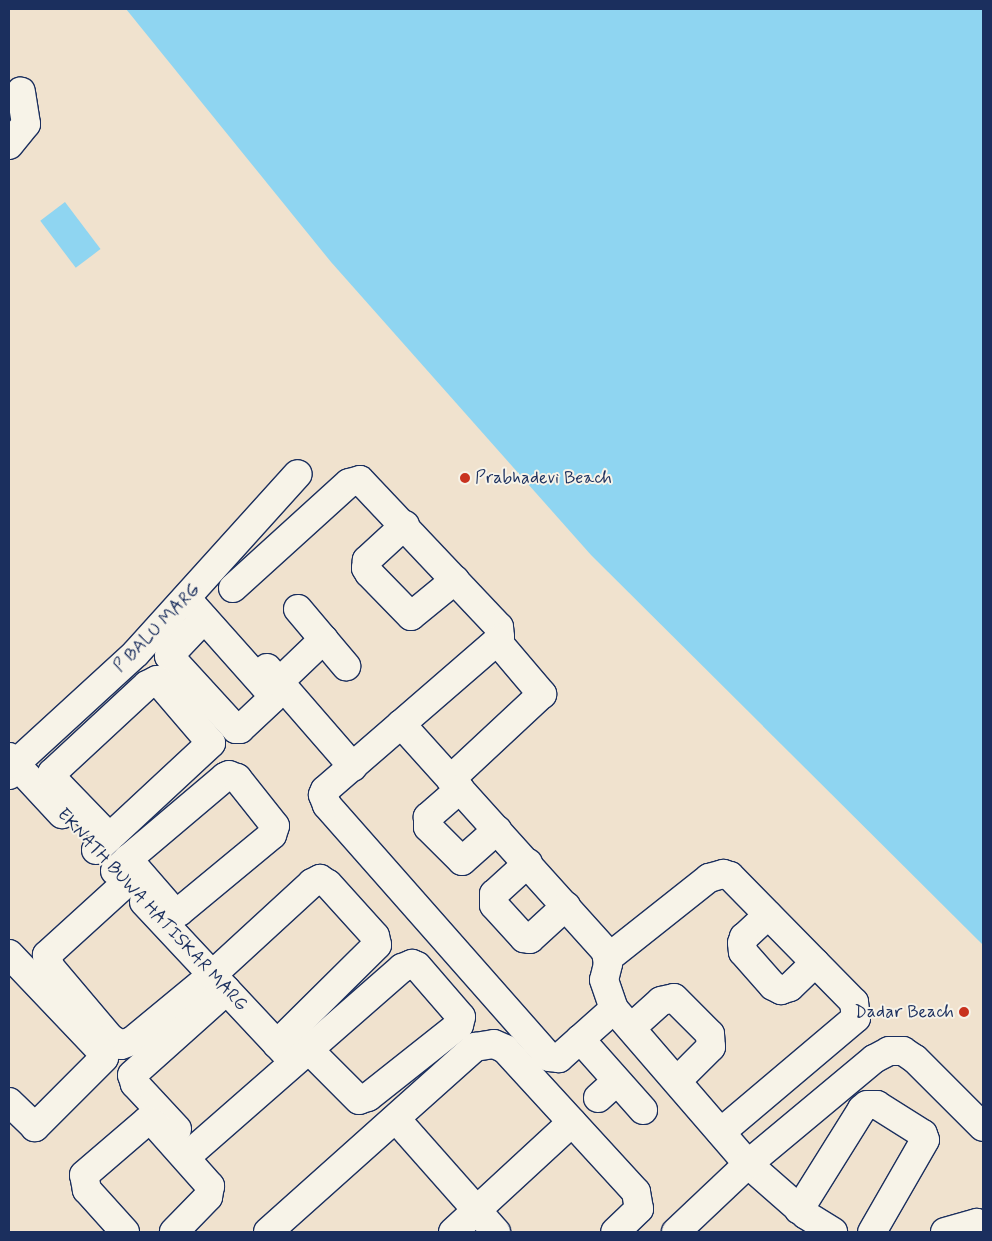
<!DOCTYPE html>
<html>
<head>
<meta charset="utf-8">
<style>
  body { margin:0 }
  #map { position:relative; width:992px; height:1241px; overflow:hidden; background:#f0e2ce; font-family:Mynerve,sans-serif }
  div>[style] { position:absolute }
  .water>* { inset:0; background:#8fd5f1; transform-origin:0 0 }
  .roads { filter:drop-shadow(1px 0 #1b2f5e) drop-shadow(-1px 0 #1b2f5e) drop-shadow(0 1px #1b2f5e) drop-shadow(0 -1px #1b2f5e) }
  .minor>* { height:28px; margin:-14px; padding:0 14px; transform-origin:14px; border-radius:14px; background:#f7f3e8 }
  .dots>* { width:14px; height:14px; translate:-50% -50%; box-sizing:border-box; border:2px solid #f7f3e8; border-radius:50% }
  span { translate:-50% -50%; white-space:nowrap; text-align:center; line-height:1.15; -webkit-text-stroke:4px #f7f3e8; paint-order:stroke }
  .poi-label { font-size:18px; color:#1b2f5e }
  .left { translate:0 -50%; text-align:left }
  .right { translate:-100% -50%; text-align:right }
  .street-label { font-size:18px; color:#1b2f5e }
  .frame { position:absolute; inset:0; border:10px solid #1b2f5e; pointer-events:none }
</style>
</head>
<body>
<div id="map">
  <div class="water">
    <i style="clip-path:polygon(126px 9px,983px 9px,983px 945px,591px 555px,331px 262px)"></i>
    <i style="left:65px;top:202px;width:59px;height:31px;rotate:53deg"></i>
  </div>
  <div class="roads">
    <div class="minor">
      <i style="left:9px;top:145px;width:27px;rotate:-51deg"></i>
      <i style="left:26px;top:124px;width:33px;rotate:-99deg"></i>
      <i style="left:405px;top:525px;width:52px;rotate:137.4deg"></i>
      <i style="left:367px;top:560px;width:8px;rotate:97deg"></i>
      <i style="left:366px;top:568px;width:6px;rotate:59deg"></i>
      <i style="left:369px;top:573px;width:60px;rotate:45.7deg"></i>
      <i style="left:411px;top:616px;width:57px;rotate:-39.3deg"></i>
      <i style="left:233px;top:588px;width:156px;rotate:-42.2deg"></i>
      <i style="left:349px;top:483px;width:11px;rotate:-15deg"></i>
      <i style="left:360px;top:480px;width:202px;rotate:46.6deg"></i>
      <i style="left:499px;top:627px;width:10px;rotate:84deg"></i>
      <i style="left:500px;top:637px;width:5px;rotate:127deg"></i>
      <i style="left:187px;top:599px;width:125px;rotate:48.3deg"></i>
      <i style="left:270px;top:692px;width:7px;rotate:74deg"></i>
      <i style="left:272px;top:699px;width:44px;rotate:136.8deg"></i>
      <i style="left:240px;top:729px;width:4px;rotate:180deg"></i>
      <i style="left:236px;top:729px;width:99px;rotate:-132.5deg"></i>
      <i style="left:169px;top:656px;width:51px;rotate:-46.6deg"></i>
      <i style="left:298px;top:609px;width:75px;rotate:49.9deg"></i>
      <i style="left:267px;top:668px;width:131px;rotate:49deg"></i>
      <i style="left:279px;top:682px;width:62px;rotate:-43.7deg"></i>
      <i style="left:401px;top:724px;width:307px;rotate:48deg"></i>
      <i style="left:606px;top:952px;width:12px;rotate:81deg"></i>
      <i style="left:608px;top:964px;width:16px;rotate:104deg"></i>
      <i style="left:604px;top:980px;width:31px;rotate:71deg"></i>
      <i style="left:614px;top:1009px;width:74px;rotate:138.3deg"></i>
      <i style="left:559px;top:1058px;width:10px;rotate:-174deg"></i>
      <i style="left:549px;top:1057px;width:336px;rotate:-131.4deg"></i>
      <i style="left:327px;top:805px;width:11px;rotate:-112deg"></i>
      <i style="left:323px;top:795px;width:5px;rotate:-68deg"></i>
      <i style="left:325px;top:790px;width:228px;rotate:-40.9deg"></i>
      <i style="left:497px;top:641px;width:70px;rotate:49.7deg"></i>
      <i style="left:542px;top:694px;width:125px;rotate:137deg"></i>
      <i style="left:9px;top:757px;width:78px;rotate:47.1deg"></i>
      <i style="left:9px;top:775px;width:13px;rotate:-61deg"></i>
      <i style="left:15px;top:764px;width:164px;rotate:-42.5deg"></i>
      <i style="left:136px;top:653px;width:241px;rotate:-47.9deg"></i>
      <i style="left:460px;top:789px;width:43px;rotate:138.8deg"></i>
      <i style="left:428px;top:817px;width:10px;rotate:90deg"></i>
      <i style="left:428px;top:827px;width:48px;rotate:45deg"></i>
      <i style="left:462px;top:861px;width:47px;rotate:-41.5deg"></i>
      <i style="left:96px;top:850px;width:157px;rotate:-42.9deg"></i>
      <i style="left:211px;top:743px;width:83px;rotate:-130.6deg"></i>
      <i style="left:157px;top:680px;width:11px;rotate:153deg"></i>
      <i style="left:147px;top:685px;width:129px;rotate:137.2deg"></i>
      <i style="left:52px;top:773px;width:7px;rotate:74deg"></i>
      <i style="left:54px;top:780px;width:79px;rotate:46deg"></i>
      <i style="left:528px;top:863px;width:46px;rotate:137.6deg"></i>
      <i style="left:494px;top:894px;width:11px;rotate:90deg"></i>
      <i style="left:494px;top:905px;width:45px;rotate:47.7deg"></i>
      <i style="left:524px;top:938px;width:6px;rotate:9deg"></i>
      <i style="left:530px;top:939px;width:49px;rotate:-42.5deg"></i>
      <i style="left:115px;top:871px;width:18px;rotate:-43deg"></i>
      <i style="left:128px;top:859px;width:127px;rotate:-40.2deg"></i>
      <i style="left:225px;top:777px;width:4px;rotate:-27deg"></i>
      <i style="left:229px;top:775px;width:9px;rotate:21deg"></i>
      <i style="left:237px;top:778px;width:61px;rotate:51.6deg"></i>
      <i style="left:275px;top:826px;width:9px;rotate:108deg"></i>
      <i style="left:272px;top:835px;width:121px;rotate:140.4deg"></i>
      <i style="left:179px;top:912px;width:6px;rotate:-171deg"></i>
      <i style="left:173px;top:911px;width:69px;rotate:-130.9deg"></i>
      <i style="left:126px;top:883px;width:107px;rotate:137.7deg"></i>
      <i style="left:47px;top:955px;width:12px;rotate:76deg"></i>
      <i style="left:50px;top:967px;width:93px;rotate:49.8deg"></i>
      <i style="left:110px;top:1038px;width:13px;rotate:32deg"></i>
      <i style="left:121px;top:1045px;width:12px;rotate:-20deg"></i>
      <i style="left:132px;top:1041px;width:104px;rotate:-39.5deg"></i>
      <i style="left:212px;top:975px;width:136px;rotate:-42.6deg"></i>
      <i style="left:312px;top:883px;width:9px;rotate:-27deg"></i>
      <i style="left:320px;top:879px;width:9px;rotate:32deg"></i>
      <i style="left:328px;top:884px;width:70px;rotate:47.9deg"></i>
      <i style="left:375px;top:936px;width:9px;rotate:77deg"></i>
      <i style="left:377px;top:945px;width:141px;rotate:135.3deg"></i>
      <i style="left:144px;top:902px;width:212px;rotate:46.9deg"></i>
      <i style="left:768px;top:915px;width:33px;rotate:137deg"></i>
      <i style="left:744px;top:937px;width:6px;rotate:108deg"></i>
      <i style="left:742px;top:943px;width:9px;rotate:84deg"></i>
      <i style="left:743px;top:952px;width:45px;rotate:48.6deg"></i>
      <i style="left:773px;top:986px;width:9px;rotate:27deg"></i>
      <i style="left:781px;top:990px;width:9px;rotate:-18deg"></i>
      <i style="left:790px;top:987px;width:35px;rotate:-44deg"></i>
      <i style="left:9px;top:954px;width:135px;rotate:46.5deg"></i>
      <i style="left:102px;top:1052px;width:6px;rotate:72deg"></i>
      <i style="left:104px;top:1058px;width:98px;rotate:135deg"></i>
      <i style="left:35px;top:1127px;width:36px;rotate:-136deg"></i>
      <i style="left:608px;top:958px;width:129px;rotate:-38.4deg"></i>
      <i style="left:709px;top:878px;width:15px;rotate:-16deg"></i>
      <i style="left:723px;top:874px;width:7px;rotate:16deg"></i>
      <i style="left:730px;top:876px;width:177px;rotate:45.5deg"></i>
      <i style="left:854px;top:1002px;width:16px;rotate:83deg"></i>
      <i style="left:856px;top:1018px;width:177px;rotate:139.8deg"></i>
      <i style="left:614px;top:1009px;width:205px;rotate:49.2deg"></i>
      <i style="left:748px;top:1164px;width:77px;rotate:41.3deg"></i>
      <i style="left:806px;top:1215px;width:32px;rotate:32deg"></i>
      <i style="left:631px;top:1028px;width:40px;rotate:-42deg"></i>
      <i style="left:661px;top:1001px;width:13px;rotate:-13deg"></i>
      <i style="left:674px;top:998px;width:51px;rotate:45deg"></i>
      <i style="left:710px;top:1034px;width:13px;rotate:86deg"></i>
      <i style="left:711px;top:1047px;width:48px;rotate:135deg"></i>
      <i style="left:580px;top:1039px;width:95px;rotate:48.4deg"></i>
      <i style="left:598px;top:1098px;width:25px;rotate:-42deg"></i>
      <i style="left:396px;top:1119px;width:151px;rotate:48.5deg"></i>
      <i style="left:177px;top:1129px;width:62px;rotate:-133deg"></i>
      <i style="left:135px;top:1084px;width:9px;rotate:-108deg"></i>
      <i style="left:132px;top:1075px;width:127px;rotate:-41.8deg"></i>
      <i style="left:186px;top:1157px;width:287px;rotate:-41.2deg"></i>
      <i style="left:402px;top:968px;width:11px;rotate:-22deg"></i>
      <i style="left:412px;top:964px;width:5px;rotate:22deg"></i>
      <i style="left:417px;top:966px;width:67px;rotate:49.2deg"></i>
      <i style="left:461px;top:1017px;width:8px;rotate:104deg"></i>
      <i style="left:459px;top:1025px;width:116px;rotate:141.6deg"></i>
      <i style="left:368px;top:1097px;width:9px;rotate:162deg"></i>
      <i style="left:359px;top:1100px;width:69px;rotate:-135deg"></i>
      <i style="left:799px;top:1210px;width:119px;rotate:-58deg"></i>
      <i style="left:862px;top:1109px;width:6px;rotate:-39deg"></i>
      <i style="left:867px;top:1105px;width:10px"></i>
      <i style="left:877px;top:1105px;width:54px;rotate:32.2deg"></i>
      <i style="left:923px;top:1134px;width:6px;rotate:72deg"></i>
      <i style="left:925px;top:1140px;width:106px;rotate:119.9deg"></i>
      <i style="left:125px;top:1232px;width:57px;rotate:-132.1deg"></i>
      <i style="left:87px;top:1190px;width:15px;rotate:-101deg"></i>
      <i style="left:84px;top:1175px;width:83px;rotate:-40.6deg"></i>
      <i style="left:147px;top:1121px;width:9px;rotate:21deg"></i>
      <i style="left:155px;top:1124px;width:83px;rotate:48.4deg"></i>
      <i style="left:210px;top:1186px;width:11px;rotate:100deg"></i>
      <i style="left:208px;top:1197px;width:49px;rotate:134.2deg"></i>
      <i style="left:268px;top:1232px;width:278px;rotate:-41.8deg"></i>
      <i style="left:475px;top:1047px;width:19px;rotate:-9deg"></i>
      <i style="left:494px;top:1044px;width:12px;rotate:24deg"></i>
      <i style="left:505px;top:1049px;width:194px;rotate:47.5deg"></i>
      <i style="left:636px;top:1192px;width:17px;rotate:80deg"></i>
      <i style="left:639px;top:1209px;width:33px;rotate:136deg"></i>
      <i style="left:453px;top:1232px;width:162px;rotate:-42.7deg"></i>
      <i style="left:676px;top:1232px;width:99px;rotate:-43.4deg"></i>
      <i style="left:748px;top:1164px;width:164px;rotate:-39.8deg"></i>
      <i style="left:874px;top:1059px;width:17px;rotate:-28deg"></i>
      <i style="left:889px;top:1051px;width:14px"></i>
      <i style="left:903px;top:1051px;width:14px;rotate:34deg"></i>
      <i style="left:915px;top:1059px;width:96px;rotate:45deg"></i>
      <i style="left:945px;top:1232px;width:33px;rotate:-16deg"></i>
      <i style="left:977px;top:1223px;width:6px;rotate:18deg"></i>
    </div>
  </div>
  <div class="dots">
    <i style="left:465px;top:478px;background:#c8321e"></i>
    <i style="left:964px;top:1012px;background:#c8321e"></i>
  </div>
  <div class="poi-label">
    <span class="left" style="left:475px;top:478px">Prabhadevi Beach</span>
    <span class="right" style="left:954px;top:1012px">Dadar Beach</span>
  </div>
  <div class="street-label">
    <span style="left:157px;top:628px;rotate:-46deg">P BALU MARG</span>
    <span style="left:152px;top:910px;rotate:47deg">EKNATH BUWA HATISKAR MARG</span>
  </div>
  <div class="frame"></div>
</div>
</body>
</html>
